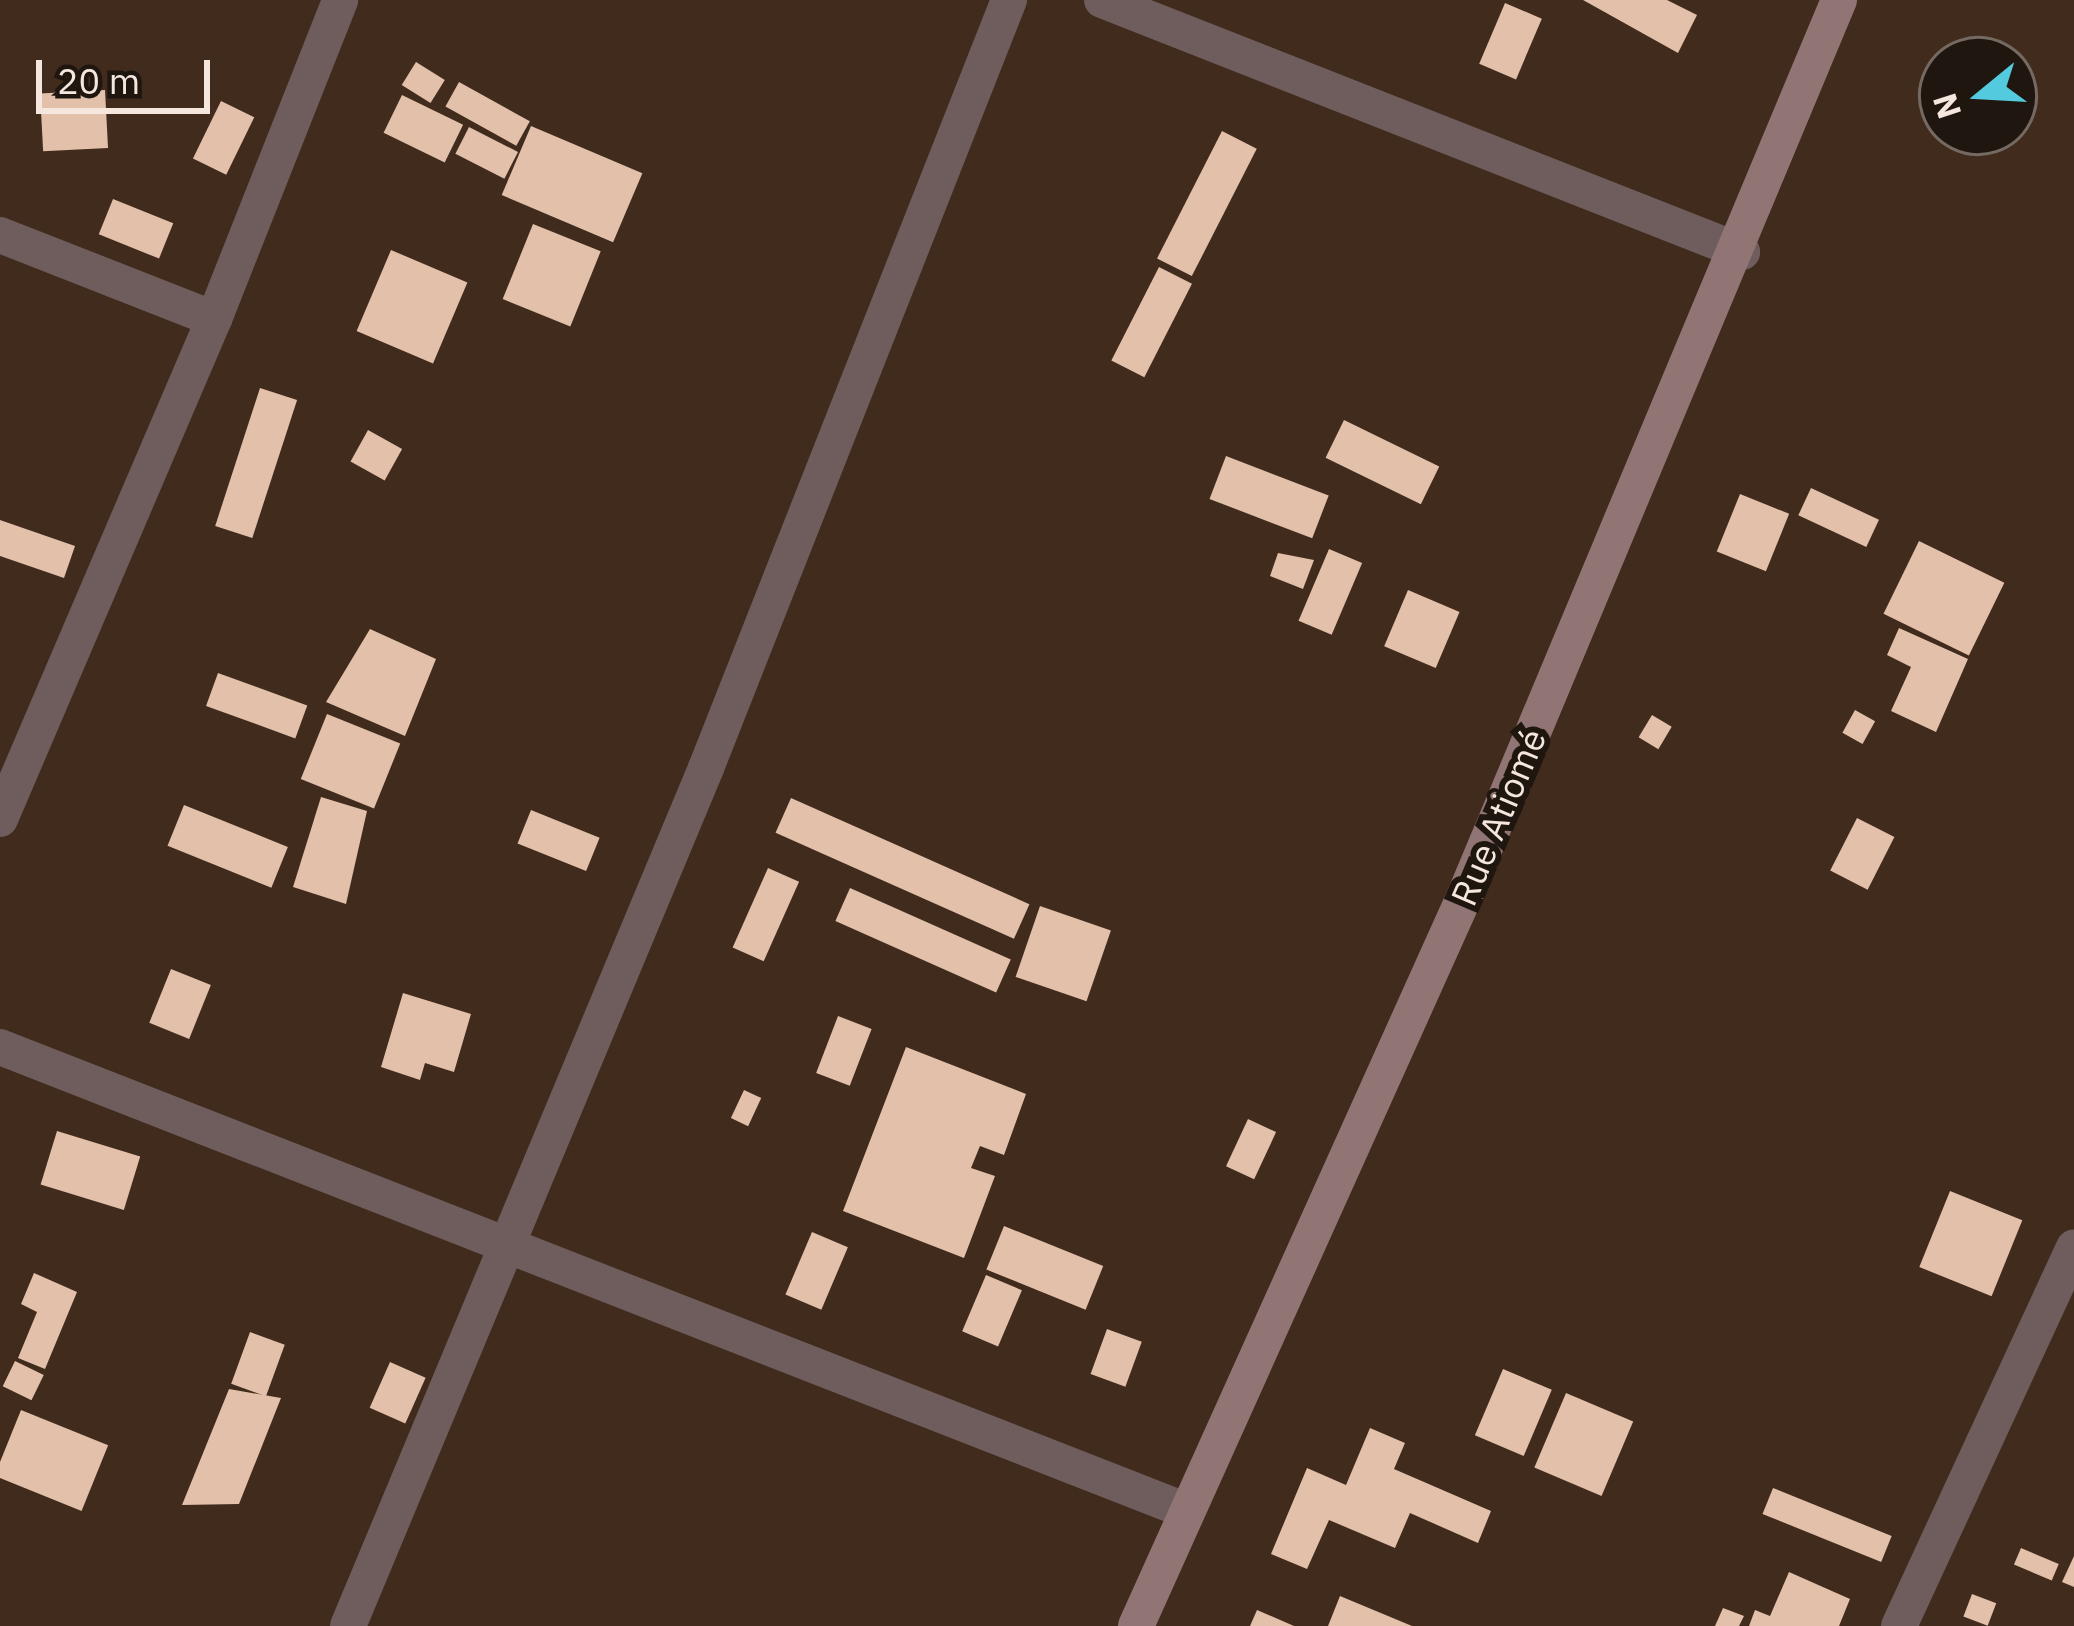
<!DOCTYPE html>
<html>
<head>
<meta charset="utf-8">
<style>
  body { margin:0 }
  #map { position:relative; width:2074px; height:1626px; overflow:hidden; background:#402b1d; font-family:"IBM Plex Sans",sans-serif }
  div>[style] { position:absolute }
  .building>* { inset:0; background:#e2c0aa; transform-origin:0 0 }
  .street>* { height:36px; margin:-18px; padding:0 18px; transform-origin:18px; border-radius:18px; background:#6e5d5c }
  .secondary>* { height:36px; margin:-18px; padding:0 18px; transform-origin:18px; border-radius:18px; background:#907574 }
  span { translate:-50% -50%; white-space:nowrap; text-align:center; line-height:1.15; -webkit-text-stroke:12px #201610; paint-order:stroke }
  .street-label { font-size:36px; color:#f5e7de }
  .north { position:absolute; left:1918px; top:36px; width:120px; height:120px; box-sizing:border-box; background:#201610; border:3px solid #756a62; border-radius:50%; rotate:252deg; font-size:33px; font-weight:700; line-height:48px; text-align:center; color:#f5e7de }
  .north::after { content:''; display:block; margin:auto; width:42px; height:54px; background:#54cade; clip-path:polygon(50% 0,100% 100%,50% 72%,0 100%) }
  .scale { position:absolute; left:36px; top:60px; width:174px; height:54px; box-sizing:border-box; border:6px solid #f5e7de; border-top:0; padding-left:15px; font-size:36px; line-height:42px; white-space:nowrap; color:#f5e7de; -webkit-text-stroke:9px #201610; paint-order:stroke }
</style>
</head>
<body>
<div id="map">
  <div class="building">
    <i style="clip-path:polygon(1583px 0,1667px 0,1697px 15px,1678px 53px)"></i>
    <i style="left:1505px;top:3px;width:40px;height:66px;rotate:23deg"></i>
    <i style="left:416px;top:62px;width:34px;height:27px;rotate:32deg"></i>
    <i style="left:459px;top:82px;width:81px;height:28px;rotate:29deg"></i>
    <i style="left:105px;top:90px;width:58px;height:65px;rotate:87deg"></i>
    <i style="left:402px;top:95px;width:68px;height:42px;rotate:26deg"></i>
    <i style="left:221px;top:101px;width:37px;height:64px;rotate:26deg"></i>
    <i style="left:531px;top:126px;width:121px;height:75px;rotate:23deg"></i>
    <i style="left:469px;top:127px;width:55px;height:30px;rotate:27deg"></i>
    <i style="left:1222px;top:131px;width:39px;height:143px;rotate:27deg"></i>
    <i style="left:113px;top:199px;width:65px;height:38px;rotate:22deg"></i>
    <i style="left:533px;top:224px;width:73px;height:81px;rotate:22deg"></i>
    <i style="left:391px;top:250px;width:83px;height:88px;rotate:23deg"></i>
    <i style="left:1159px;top:267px;width:37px;height:105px;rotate:27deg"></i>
    <i style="left:260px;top:388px;width:39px;height:145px;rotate:18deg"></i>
    <i style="left:1344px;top:420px;width:106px;height:42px;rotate:26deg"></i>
    <i style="left:368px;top:430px;width:39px;height:36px;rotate:29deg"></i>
    <i style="left:1226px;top:456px;width:110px;height:46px;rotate:21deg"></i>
    <i style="left:1811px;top:488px;width:75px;height:30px;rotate:25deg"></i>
    <i style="left:1740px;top:494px;width:53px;height:62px;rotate:22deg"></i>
    <i style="clip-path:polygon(0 520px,75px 546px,64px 578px,0 556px)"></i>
    <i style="left:1919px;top:541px;width:95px;height:81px;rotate:26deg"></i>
    <i style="left:1329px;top:549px;width:36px;height:78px;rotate:23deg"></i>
    <i style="clip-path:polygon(1278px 553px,1314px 560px,1303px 589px,1270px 576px)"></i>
    <i style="left:1408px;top:590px;width:56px;height:61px;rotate:23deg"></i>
    <i style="clip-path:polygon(1899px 628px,1968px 659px,1936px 732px,1891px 711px,1911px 667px,1887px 655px)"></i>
    <i style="clip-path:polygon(370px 629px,436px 659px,405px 736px,326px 702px)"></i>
    <i style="left:218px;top:673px;width:95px;height:35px;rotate:20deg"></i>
    <i style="left:1855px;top:710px;width:23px;height:26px;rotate:29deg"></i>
    <i style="left:327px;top:714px;width:79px;height:70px;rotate:22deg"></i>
    <i style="left:1652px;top:715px;width:23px;height:26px;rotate:31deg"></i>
    <i style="clip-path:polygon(321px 797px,367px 811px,346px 904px,293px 887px)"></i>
    <i style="left:791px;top:798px;width:261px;height:38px;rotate:24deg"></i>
    <i style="left:184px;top:805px;width:112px;height:44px;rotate:22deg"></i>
    <i style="left:531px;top:810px;width:74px;height:36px;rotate:22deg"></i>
    <i style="left:1857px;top:818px;width:42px;height:59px;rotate:27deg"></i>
    <i style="left:768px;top:868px;width:34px;height:87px;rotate:24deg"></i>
    <i style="left:850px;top:888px;width:176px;height:36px;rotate:24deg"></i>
    <i style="left:1040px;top:906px;width:75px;height:75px;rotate:19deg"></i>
    <i style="left:171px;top:969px;width:43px;height:58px;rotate:22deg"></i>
    <i style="clip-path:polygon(403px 993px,471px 1014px,454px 1072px,425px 1063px,420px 1080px,381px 1067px)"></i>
    <i style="left:838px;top:1016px;width:36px;height:61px;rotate:21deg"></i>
    <i style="clip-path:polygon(906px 1047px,1026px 1094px,1004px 1155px,980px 1146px,971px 1168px,995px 1176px,964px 1258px,843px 1211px)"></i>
    <i style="left:744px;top:1090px;width:19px;height:31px;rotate:25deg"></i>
    <i style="left:1248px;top:1119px;width:31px;height:52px;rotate:25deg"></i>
    <i style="left:57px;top:1131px;width:87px;height:56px;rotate:17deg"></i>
    <i style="left:1950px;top:1191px;width:78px;height:82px;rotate:22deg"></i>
    <i style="left:1004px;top:1226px;width:107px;height:47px;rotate:22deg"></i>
    <i style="left:812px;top:1232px;width:39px;height:68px;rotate:23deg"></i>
    <i style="clip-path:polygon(34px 1273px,77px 1292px,45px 1369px,18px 1358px,37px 1312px,21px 1304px)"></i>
    <i style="left:986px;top:1275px;width:39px;height:61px;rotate:23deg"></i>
    <i style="left:1107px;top:1329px;width:37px;height:48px;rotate:20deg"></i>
    <i style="left:250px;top:1332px;width:37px;height:55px;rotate:20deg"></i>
    <i style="left:15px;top:1361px;width:32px;height:28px;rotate:26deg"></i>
    <i style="left:390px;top:1362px;width:39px;height:50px;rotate:24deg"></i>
    <i style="left:1503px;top:1369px;width:53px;height:72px;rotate:23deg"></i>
    <i style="clip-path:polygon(229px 1389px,281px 1398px,239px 1504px,182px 1505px)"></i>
    <i style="left:1566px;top:1393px;width:73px;height:81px;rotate:23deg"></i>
    <i style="left:21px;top:1410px;width:94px;height:71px;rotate:22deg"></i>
    <i style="clip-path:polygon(1370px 1428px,1405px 1443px,1394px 1469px,1491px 1511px,1478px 1543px,1410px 1513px,1395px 1548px,1329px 1520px,1307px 1569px,1271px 1554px,1307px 1468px,1346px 1485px)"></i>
    <i style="left:1773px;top:1488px;width:128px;height:28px;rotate:22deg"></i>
    <i style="left:2021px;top:1548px;width:41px;height:18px;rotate:23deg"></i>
    <i style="clip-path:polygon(2074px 1556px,2074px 1587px,2062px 1582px)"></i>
    <i style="clip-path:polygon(1789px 1572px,1850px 1599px,1839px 1626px,1749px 1626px,1755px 1610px,1770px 1616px)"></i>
    <i style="left:1972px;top:1594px;width:26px;height:24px;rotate:21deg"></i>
    <i style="clip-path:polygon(1340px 1596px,1412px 1626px,1328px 1626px)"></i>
    <i style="clip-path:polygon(1723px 1608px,1744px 1616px,1739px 1626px,1715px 1626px)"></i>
    <i style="clip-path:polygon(1257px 1610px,1294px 1626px,1250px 1626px)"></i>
  </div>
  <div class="street">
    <i style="left:1102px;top:0;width:688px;rotate:21.49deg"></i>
    <i style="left:0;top:235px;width:230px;rotate:21.4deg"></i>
    <i style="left:214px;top:319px;width:544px;rotate:113.17deg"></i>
    <i style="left:214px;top:319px;width:343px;rotate:-68.4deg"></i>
    <i style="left:0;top:1047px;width:1274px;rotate:21.35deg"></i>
    <i style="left:348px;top:1626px;width:930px;rotate:-67.35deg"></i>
    <i style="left:706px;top:768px;width:826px;rotate:-68.47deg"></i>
    <i style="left:1899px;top:1626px;width:417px;rotate:-65.2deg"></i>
  </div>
  <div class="secondary">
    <i style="left:1136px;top:1626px;width:802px;rotate:-65.77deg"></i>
    <i style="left:1465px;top:895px;width:970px;rotate:-67.32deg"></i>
  </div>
  <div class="street-label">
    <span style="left:1498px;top:817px;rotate:-67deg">Rue Atiomé</span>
  </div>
  <div class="north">N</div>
  <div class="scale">20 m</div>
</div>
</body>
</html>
